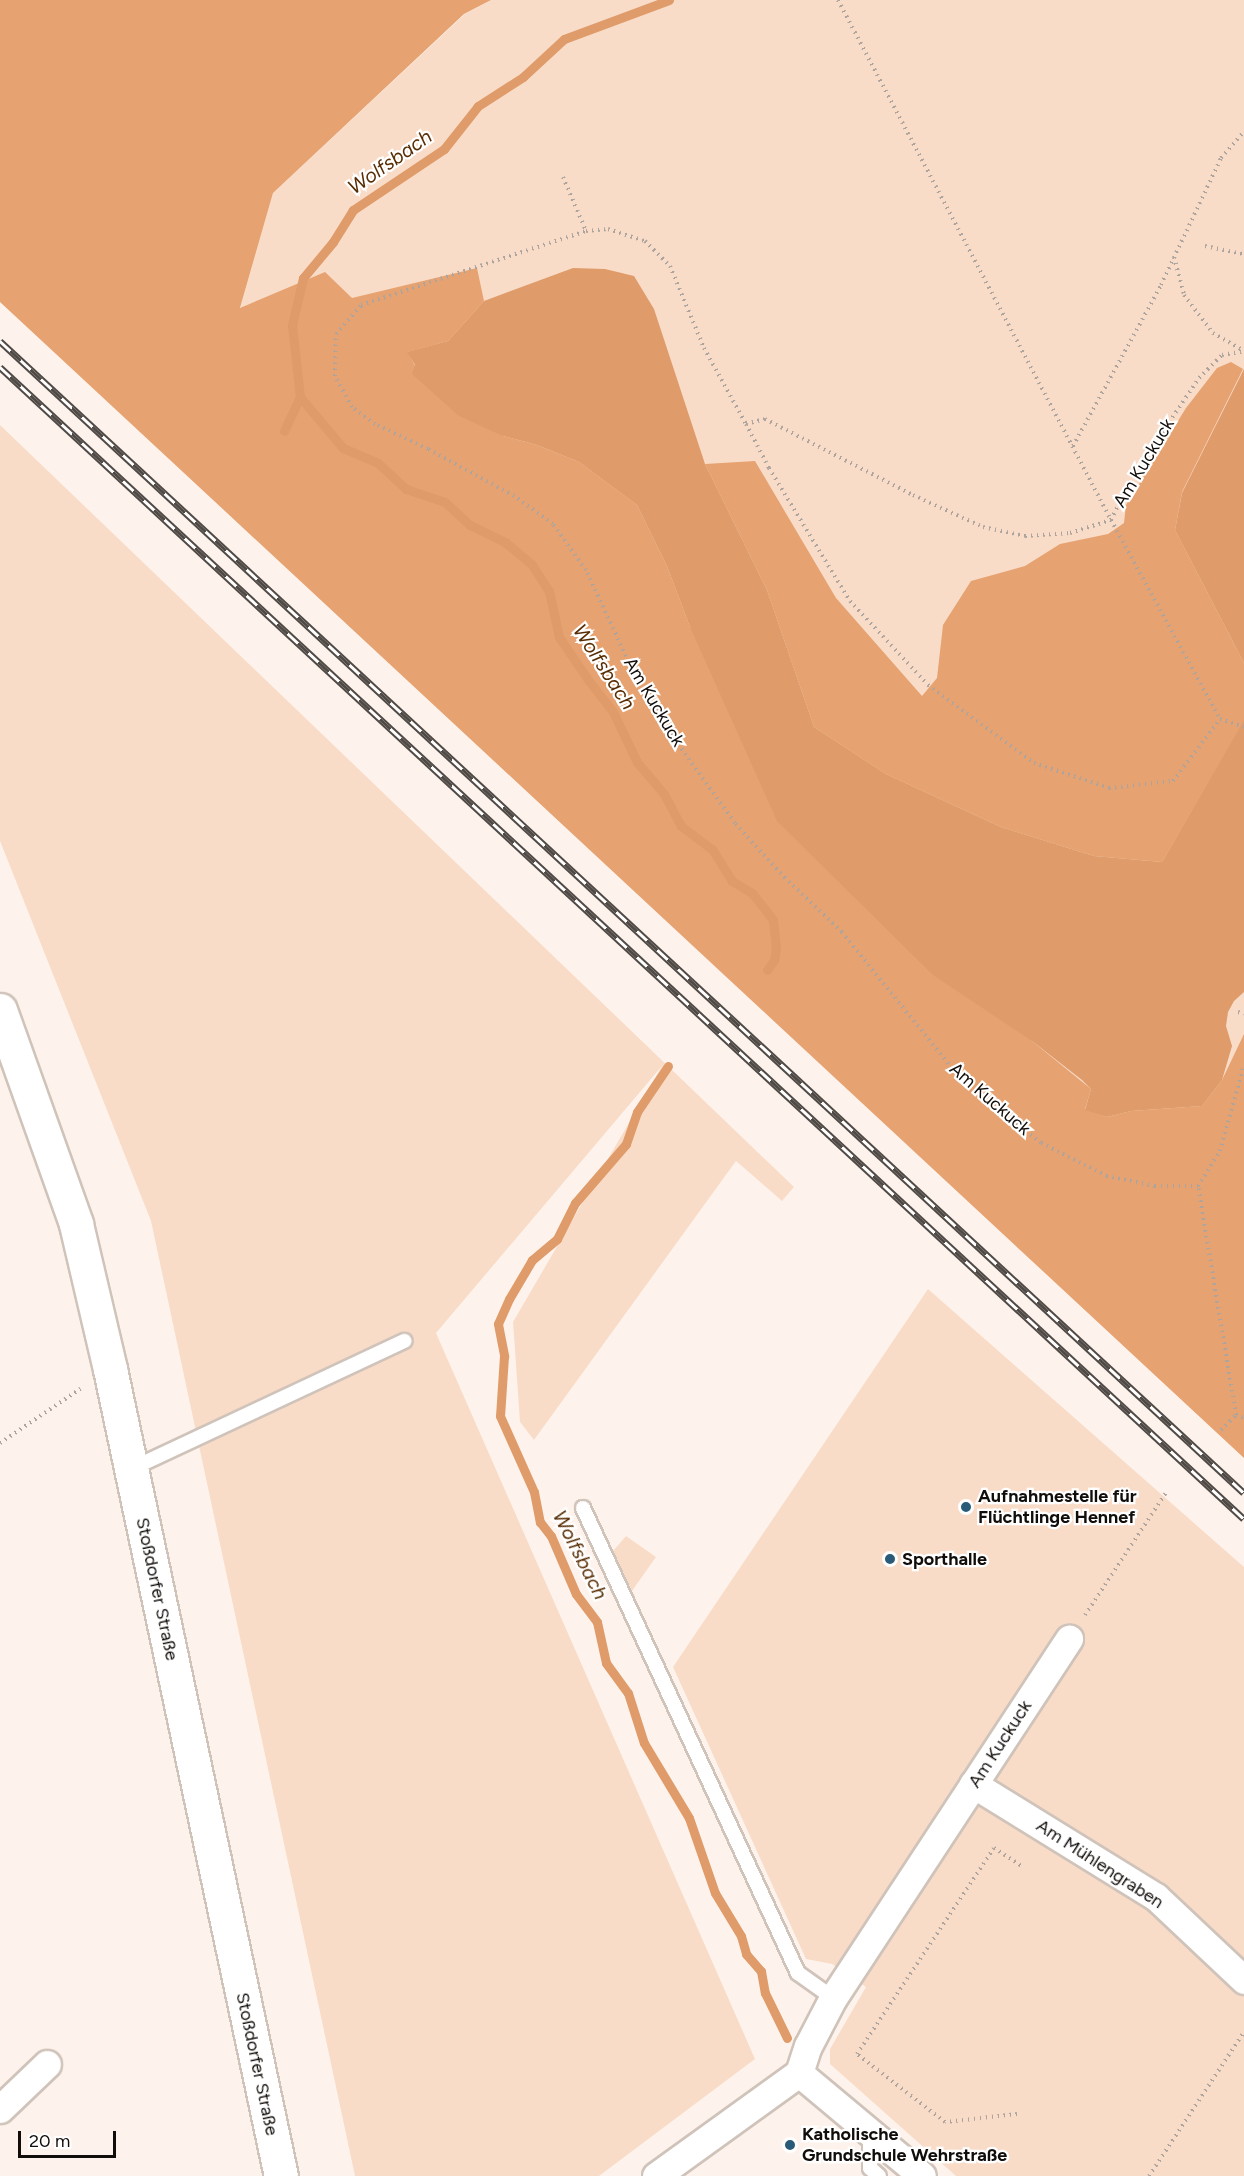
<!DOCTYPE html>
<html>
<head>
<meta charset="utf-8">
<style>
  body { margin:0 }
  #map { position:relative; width:1244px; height:2176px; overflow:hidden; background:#fef3ec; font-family:Figtree,sans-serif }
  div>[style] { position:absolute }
  .green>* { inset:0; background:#f9dcc8 }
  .forest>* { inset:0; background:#e6a270 }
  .water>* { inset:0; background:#df9b69 }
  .stream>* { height:9px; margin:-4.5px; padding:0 4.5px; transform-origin:4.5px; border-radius:4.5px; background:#df9b69 }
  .path>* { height:4px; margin-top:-2px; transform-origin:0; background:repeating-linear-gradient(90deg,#ada49e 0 1.5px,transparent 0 6px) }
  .roads { filter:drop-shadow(2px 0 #cfc3ba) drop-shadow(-2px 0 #cfc3ba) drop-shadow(0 2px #cfc3ba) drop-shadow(0 -2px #cfc3ba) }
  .service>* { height:14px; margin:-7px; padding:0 7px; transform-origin:7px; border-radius:7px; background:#fff }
  .minor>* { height:27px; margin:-13.5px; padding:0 13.5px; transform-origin:13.5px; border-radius:13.5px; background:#fff }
  .secondary>* { height:33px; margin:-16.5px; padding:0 16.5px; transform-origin:16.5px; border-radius:16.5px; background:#fff }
  .rail>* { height:7px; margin-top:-3.5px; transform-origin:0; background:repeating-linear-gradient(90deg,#fff 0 14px,#504a46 0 28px); box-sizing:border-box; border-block:2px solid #504a46 }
  .dots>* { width:16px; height:16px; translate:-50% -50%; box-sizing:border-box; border:3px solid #fff; border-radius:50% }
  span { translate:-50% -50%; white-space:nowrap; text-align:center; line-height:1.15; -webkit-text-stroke:4.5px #fff; paint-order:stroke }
  .street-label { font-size:18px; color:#110d0a }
  .poi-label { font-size:18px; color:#110d0a; font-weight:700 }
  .left { translate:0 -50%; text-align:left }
  .water-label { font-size:20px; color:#582d04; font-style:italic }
  .scale { position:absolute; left:18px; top:2131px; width:98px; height:27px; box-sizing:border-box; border:3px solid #110d0a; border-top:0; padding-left:8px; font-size:18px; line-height:21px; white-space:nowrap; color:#110d0a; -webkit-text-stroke:4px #fff; paint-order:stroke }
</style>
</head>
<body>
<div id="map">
  <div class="green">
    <i style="clip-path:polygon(491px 0,1244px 0,1244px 1271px,240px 309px,273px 193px,465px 14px)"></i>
    <i style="clip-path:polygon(0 425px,794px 1187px,782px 1201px,736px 1161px,534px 1440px,520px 1422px,513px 1322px,662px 1066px,436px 1333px,755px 2059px,599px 2176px,355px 2176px,151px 1221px,0 841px)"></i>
    <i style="clip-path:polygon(928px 1289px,1244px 1567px,1244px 2176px,956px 2176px,830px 2064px,830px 2049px,866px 1987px,832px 1964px,806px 1959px,673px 1667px)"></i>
    <i style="clip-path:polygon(626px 1536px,656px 1557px,632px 1591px,613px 1551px)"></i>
  </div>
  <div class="forest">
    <i style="clip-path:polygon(0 0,491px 0,464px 14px,273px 193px,240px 308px,325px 272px,352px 298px,477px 268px,484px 301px,448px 341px,408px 352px,415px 366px,503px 436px,537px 445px,579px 462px,637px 505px,667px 566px,690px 627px,1032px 1041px,1091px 1089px,1085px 1109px,1107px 1117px,1131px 1111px,1202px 1106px,1222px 1080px,1244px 1034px,1244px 1458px,0 302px)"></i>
    <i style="clip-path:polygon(1231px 362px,1243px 369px,1182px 492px,1175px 530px,1244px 663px,1244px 721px,1162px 862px,1094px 856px,1001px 827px,886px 774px,814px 727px,767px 590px,705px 464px,755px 461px,836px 598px,922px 696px,937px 678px,943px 625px,971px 581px,1025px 566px,1060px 544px,1108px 534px,1124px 523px,1126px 505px,1186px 408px,1217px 368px)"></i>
  </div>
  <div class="water">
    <i style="clip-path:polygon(573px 268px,605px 269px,634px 276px,654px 309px,705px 464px,767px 590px,814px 727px,886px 774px,1001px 827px,1094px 856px,1162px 862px,1244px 720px,1244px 992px,1234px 1001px,1228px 1012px,1226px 1026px,1232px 1046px,1222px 1080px,1202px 1106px,1131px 1111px,1107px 1117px,1085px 1110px,1091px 1089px,1082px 1080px,1032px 1041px,933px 975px,777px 821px,690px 627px,667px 566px,637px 505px,579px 462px,537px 445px,503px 436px,459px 416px,412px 374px,415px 365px,407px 352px,448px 341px,484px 301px)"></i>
    <i style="clip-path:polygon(1244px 369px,1244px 663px,1175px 530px,1182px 493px)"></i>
  </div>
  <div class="stream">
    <i style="left:669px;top:0;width:112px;rotate:159.6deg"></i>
    <i style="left:564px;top:39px;width:56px;rotate:137.2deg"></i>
    <i style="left:523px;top:77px;width:54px;rotate:147.2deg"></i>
    <i style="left:478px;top:106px;width:55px;rotate:128.3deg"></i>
    <i style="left:444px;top:149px;width:110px;rotate:146.2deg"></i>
    <i style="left:353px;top:210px;width:38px;rotate:122deg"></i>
    <i style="left:333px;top:242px;width:47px;rotate:129.8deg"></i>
    <i style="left:303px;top:278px;width:48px;rotate:103.2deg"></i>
    <i style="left:292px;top:325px;width:72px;rotate:83.7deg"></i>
    <i style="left:300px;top:397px;width:67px;rotate:49.9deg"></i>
    <i style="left:343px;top:448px;width:38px;rotate:23deg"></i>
    <i style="left:378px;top:463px;width:38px;rotate:43deg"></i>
    <i style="left:406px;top:489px;width:41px;rotate:18.4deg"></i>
    <i style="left:445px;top:502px;width:34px;rotate:43deg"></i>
    <i style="left:470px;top:525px;width:39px;rotate:26deg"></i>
    <i style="left:505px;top:542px;width:35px;rotate:40deg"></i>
    <i style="left:532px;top:565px;width:31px;rotate:57deg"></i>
    <i style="left:549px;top:591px;width:47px;rotate:77.7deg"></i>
    <i style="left:559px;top:637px;width:53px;rotate:55.7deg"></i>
    <i style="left:589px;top:681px;width:37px;rotate:52deg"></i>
    <i style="left:612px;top:710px;width:58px;rotate:64.3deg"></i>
    <i style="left:637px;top:762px;width:42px;rotate:49.8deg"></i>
    <i style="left:664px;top:794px;width:36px;rotate:62deg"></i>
    <i style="left:681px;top:826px;width:39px;rotate:37deg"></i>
    <i style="left:712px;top:849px;width:38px;rotate:58deg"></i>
    <i style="left:732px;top:881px;width:23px;rotate:31deg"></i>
    <i style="left:752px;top:893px;width:34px;rotate:52deg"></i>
    <i style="left:773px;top:920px;width:28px;rotate:84deg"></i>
    <i style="left:776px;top:948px;width:12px;rotate:99deg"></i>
    <i style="left:774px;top:960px;width:12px;rotate:125deg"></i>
    <i style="left:284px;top:431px;width:38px;rotate:-65deg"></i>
    <i style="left:668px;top:1066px;width:55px;rotate:124deg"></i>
    <i style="left:637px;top:1112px;width:34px;rotate:109deg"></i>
    <i style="left:626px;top:1144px;width:78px;rotate:130.8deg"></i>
    <i style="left:575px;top:1203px;width:40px;rotate:116.6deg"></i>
    <i style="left:557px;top:1239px;width:33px;rotate:140deg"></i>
    <i style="left:532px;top:1260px;width:45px;rotate:120.5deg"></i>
    <i style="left:509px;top:1299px;width:27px;rotate:114deg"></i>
    <i style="left:498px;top:1324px;width:33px;rotate:79deg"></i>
    <i style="left:504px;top:1356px;width:60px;rotate:93.8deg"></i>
    <i style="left:500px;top:1416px;width:83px;rotate:65.9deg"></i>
    <i style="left:534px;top:1492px;width:31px;rotate:79deg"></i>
    <i style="left:540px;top:1522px;width:18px;rotate:52deg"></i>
    <i style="left:551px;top:1536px;width:63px;rotate:66.7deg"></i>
    <i style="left:576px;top:1594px;width:35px;rotate:53deg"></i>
    <i style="left:597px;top:1622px;width:42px;rotate:77.6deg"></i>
    <i style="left:606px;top:1663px;width:37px;rotate:54deg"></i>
    <i style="left:628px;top:1693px;width:52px;rotate:72.3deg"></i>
    <i style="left:644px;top:1743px;width:87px;rotate:59deg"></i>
    <i style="left:689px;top:1818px;width:79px;rotate:70.9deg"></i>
    <i style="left:715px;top:1893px;width:50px;rotate:58.8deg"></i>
    <i style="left:741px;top:1936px;width:19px;rotate:74deg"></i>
    <i style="left:746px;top:1954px;width:23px;rotate:49deg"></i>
    <i style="left:761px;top:1971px;width:22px;rotate:80deg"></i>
    <i style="left:765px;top:1993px;width:50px;rotate:63.9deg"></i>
  </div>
  <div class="path">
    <i style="left:838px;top:0;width:587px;rotate:62.3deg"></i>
    <i style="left:1111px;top:520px;width:227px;rotate:61.3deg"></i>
    <i style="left:1220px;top:719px;width:25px;rotate:18deg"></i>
    <i style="left:563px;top:177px;width:59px;rotate:66.9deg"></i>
    <i style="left:1205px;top:246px;width:40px;rotate:12deg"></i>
    <i style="left:1174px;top:257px;width:39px;rotate:75deg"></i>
    <i style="left:1184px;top:295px;width:48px;rotate:52.7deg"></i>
    <i style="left:1213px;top:333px;width:34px;rotate:30deg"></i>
    <i style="left:746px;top:424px;width:50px;rotate:62.4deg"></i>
    <i style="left:769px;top:468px;width:156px;rotate:58.7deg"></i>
    <i style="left:850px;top:601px;width:115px;rotate:47.1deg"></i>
    <i style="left:928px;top:685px;width:132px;rotate:36.3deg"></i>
    <i style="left:1034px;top:763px;width:79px;rotate:18.4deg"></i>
    <i style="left:1109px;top:788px;width:64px;rotate:-6.2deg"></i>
    <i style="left:1173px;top:781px;width:78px;rotate:-52.8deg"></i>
    <i style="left:1073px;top:446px;width:183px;rotate:-61.3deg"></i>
    <i style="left:1161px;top:285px;width:140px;rotate:-64.7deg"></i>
    <i style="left:1221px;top:158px;width:35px;rotate:-49deg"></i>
    <i style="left:1238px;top:1012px;width:6px;rotate:18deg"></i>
    <i style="left:1198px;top:1186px;width:43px;rotate:180deg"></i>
    <i style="left:1155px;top:1186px;width:49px;rotate:-168.2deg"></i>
    <i style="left:1107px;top:1176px;width:74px;rotate:-153.4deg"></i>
    <i style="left:1041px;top:1143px;width:110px;rotate:-140.5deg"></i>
    <i style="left:956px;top:1073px;width:181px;rotate:-129deg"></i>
    <i style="left:842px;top:932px;width:79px;rotate:-136.5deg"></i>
    <i style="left:785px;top:878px;width:74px;rotate:-132.3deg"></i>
    <i style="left:735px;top:823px;width:120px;rotate:-125.8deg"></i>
    <i style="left:665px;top:726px;width:68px;rotate:-120deg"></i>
    <i style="left:631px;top:667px;width:107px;rotate:-114.9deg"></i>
    <i style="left:586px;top:570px;width:57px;rotate:-125.7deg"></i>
    <i style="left:553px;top:524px;width:48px;rotate:-144.3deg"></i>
    <i style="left:514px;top:496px;width:98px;rotate:-151.3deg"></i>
    <i style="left:428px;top:449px;width:59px;rotate:-154.7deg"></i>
    <i style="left:375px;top:424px;width:29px;rotate:-144deg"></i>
    <i style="left:352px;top:407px;width:35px;rotate:-119deg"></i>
    <i style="left:335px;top:376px;width:42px;rotate:-88.6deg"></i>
    <i style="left:336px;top:334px;width:38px;rotate:-49deg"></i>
    <i style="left:361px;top:305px;width:237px;rotate:-18.2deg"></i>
    <i style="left:586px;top:231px;width:22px;rotate:-5deg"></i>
    <i style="left:608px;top:229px;width:39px;rotate:18deg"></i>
    <i style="left:645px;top:241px;width:35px;rotate:45deg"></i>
    <i style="left:670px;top:266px;width:89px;rotate:67.5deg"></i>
    <i style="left:704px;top:348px;width:87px;rotate:61.1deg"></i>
    <i style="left:746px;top:424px;width:20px;rotate:-15deg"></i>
    <i style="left:765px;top:419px;width:166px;rotate:27.2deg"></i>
    <i style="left:913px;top:495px;width:77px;rotate:24.6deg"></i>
    <i style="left:983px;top:527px;width:43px;rotate:12.1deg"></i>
    <i style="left:1025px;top:536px;width:45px;rotate:-3.8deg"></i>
    <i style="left:1070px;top:533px;width:43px;rotate:-17.6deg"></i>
    <i style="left:1111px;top:520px;width:48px;rotate:-64deg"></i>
    <i style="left:1132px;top:477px;width:120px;rotate:-55.9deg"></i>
    <i style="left:1199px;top:378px;width:33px;rotate:-45deg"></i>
    <i style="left:1222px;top:355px;width:22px;rotate:-10deg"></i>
    <i style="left:1236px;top:1415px;width:9px;rotate:21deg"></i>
    <i style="left:1221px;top:1430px;width:21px;rotate:-45deg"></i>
    <i style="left:1236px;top:1415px;width:232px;rotate:-99.4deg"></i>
    <i style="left:1198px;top:1186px;width:41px;rotate:-57.8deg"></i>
    <i style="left:1220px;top:1151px;width:89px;rotate:-74.4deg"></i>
    <i style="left:0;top:1443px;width:97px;rotate:-34deg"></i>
    <i style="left:1085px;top:1615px;width:149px;rotate:-56.5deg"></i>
    <i style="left:1017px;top:2114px;width:72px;rotate:173.7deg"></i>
    <i style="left:945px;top:2122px;width:111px;rotate:-142.3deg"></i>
    <i style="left:857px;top:2054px;width:247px;rotate:-56.4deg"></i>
    <i style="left:994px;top:1848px;width:35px;rotate:33deg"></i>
    <i style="left:1149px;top:2176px;width:173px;rotate:-56.6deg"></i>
  </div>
  <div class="roads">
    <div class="service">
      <i style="left:131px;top:1469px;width:302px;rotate:-25.1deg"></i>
      <i style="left:583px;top:1508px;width:512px;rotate:65.19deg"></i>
      <i style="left:798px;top:1973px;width:43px;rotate:35.5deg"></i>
      <i style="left:870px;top:2133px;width:35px;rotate:90deg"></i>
      <i style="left:870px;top:2168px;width:12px;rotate:42deg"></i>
    </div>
    <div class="minor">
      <i style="left:973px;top:1784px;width:215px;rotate:31.7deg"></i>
      <i style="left:1156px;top:1897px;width:121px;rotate:43.3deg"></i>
      <i style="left:799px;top:2073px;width:160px;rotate:39.9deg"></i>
      <i style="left:0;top:2109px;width:65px;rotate:-43.8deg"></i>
      <i style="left:656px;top:2176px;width:176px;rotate:-35.8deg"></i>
      <i style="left:799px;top:2073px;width:28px;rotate:-72deg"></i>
      <i style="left:808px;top:2046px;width:54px;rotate:-62.5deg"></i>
      <i style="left:833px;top:1998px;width:430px;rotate:-56.7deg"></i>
    </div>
    <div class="secondary">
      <i style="left:0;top:1010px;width:227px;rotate:70.4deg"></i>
      <i style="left:76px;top:1224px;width:149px;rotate:76.8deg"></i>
      <i style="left:110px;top:1369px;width:825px;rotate:78.04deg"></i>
    </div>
  </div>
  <div class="rail">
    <i style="left:0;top:341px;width:1695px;rotate:42.8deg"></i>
    <i style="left:0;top:367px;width:1695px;rotate:42.8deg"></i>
  </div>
  <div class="dots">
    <i style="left:966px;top:1507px;background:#295b78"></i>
    <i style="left:890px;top:1559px;background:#295b78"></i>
    <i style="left:790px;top:2145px;background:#295b78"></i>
  </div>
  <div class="street-label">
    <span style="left:1144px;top:463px;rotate:-59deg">Am Kuckuck</span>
    <span style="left:654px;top:702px;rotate:59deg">Am Kuckuck</span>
    <span style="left:990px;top:1099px;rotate:41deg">Am Kuckuck</span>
    <span style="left:157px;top:1589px;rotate:78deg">Stoßdorfer Straße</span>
    <span style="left:1000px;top:1744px;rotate:-57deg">Am Kuckuck</span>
    <span style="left:1100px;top:1864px;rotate:33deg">Am Mühlengraben</span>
    <span style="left:257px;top:2064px;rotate:78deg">Stoßdorfer Straße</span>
  </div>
  <div class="poi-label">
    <span class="left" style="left:978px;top:1507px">Aufnahmestelle für<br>Flüchtlinge Hennef</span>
    <span class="left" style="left:902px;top:1559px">Sporthalle</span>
    <span class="left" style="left:802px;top:2145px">Katholische<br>Grundschule Wehrstraße</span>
  </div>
  <div class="water-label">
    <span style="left:390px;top:162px;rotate:-35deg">Wolfsbach</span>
    <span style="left:604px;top:667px;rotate:57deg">Wolfsbach</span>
    <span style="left:580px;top:1555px;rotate:63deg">Wolfsbach</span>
  </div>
  <div class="scale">20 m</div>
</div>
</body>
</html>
